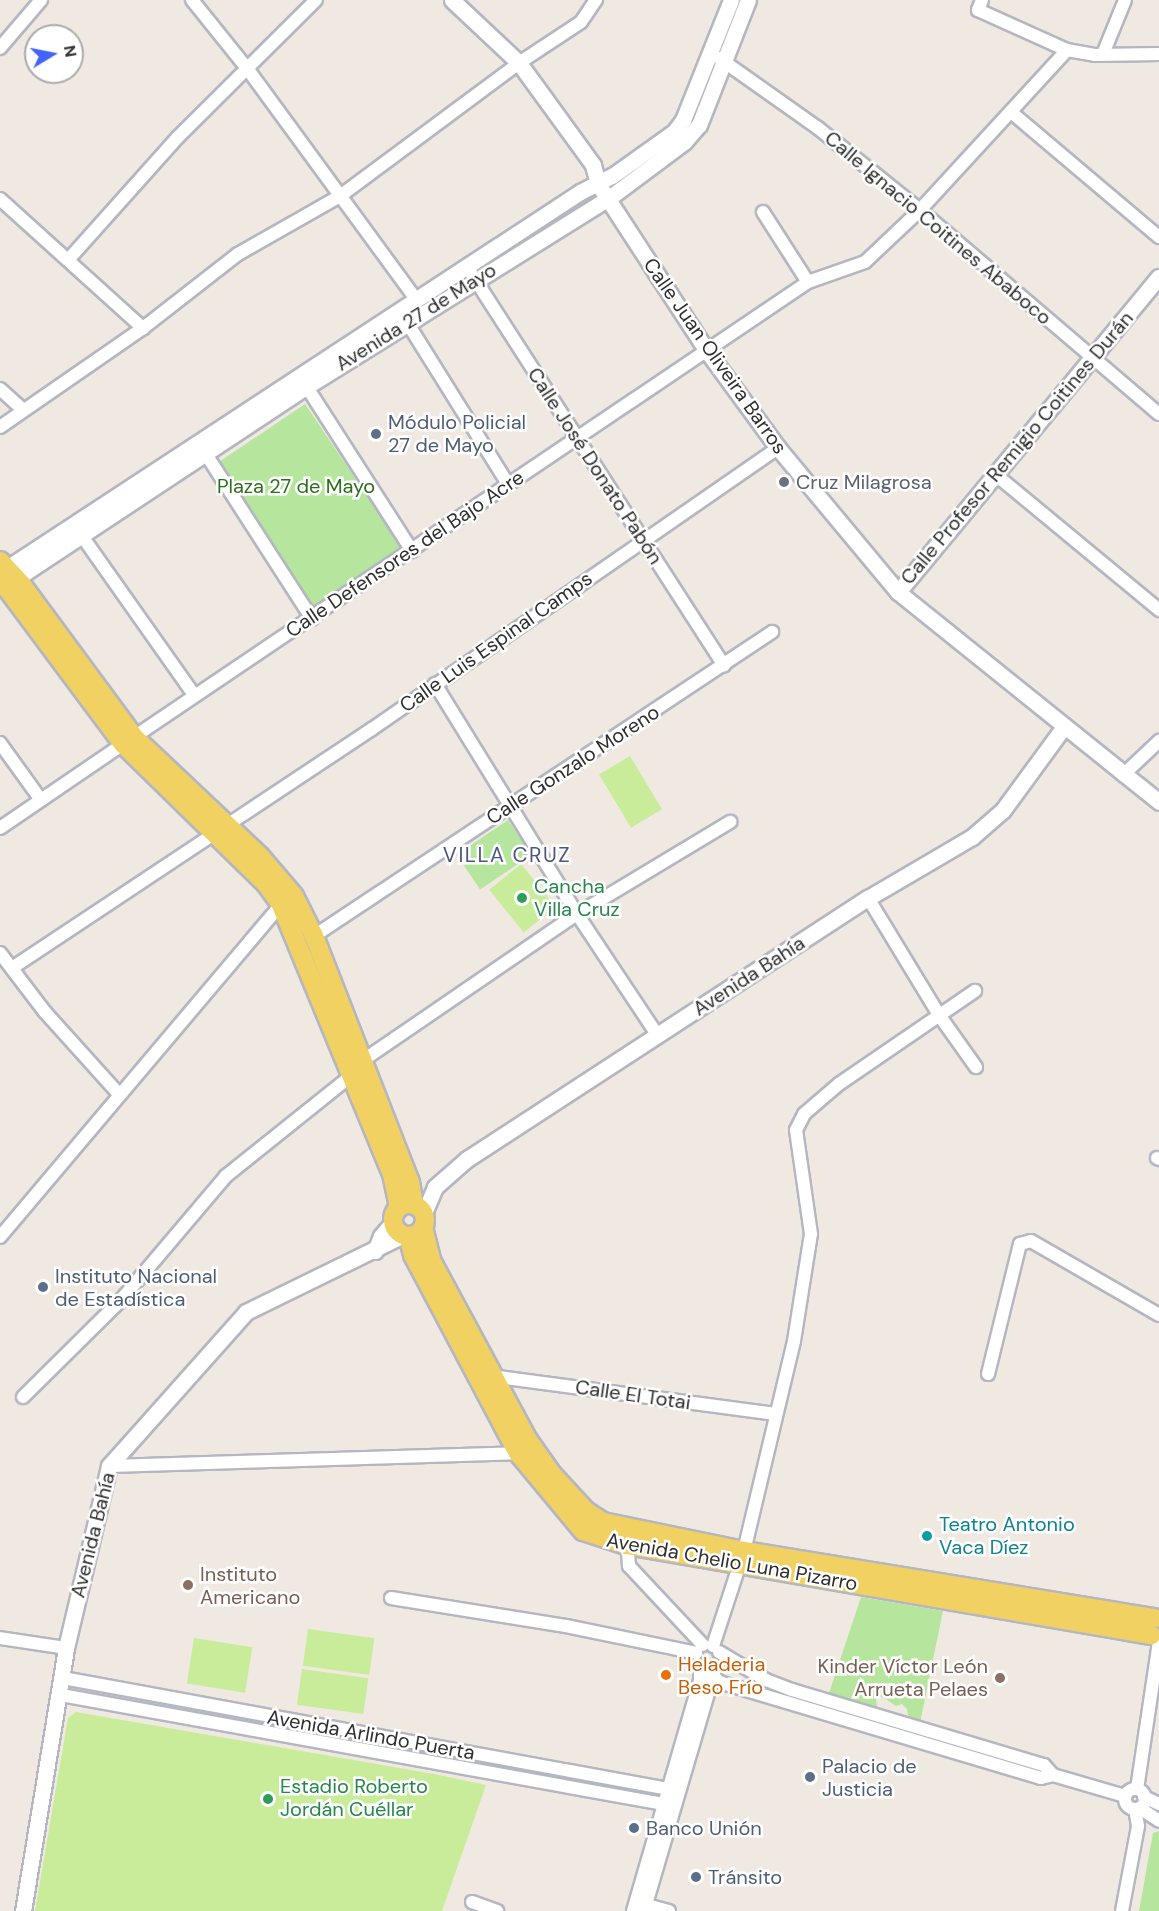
<!DOCTYPE html>
<html>
<head>
<meta charset="utf-8">
<style>
  body { margin:0 }
  #map { position:relative; width:1159px; height:1911px; overflow:hidden; background:#efe9e1; font-family:"DM Sans",sans-serif }
  div>[style] { position:absolute }
  .green>* { inset:0; background:#b6e59e; transform-origin:0 0 }
  .pitch>* { inset:0; background:#c9ec9a; transform-origin:0 0 }
  .roads { filter:drop-shadow(2px 0 #b4b7c1) drop-shadow(-2px 0 #b4b7c1) drop-shadow(0 2px #b4b7c1) drop-shadow(0 -2px #b4b7c1) }
  .minor>* { height:12px; margin:-6px; padding:0 6px; transform-origin:6px; border-radius:6px; background:#fff }
  .minor>.ring { margin:-6px; padding:0; box-sizing:content-box; background:none; border:12px solid #fff; border-radius:50% }
  .tertiary>* { height:15px; margin:-7.5px; padding:0 7.5px; transform-origin:7.5px; border-radius:7.5px; background:#fff }
  .primary>* { height:18px; margin:-9px; padding:0 9px; transform-origin:9px; border-radius:9px; background:#f2d163 }
  .primary>.ring { margin:-9px; padding:0; box-sizing:content-box; background:none; border:18px solid #f2d163; border-radius:50% }
  .dots>* { width:16px; height:16px; translate:-50% -50%; box-sizing:border-box; border:3px solid #fff; border-radius:50% }
  span { translate:-50% -50%; white-space:nowrap; text-align:center; line-height:1.15; -webkit-text-stroke:5px #fff; paint-order:stroke }
  .street-label { font-size:20px; color:#2e2e2e }
  .service-label { font-size:20px; color:#4e5e75 }
  .left { translate:0 -50%; text-align:left }
  .worship-label { font-size:20px; color:#5b616d }
  .park-label { font-size:20px; color:#2c6e1b }
  .leisure-label { font-size:20px; color:#27864d }
  .culture-label { font-size:20px; color:#0d838f }
  .education-label { font-size:20px; color:#785e54 }
  .right { translate:-100% -50%; text-align:right }
  .food-label { font-size:20px; color:#c56008 }
  .neighbourhood-label { font-size:21px; color:#4d5680; letter-spacing:1.5px }
  .north { position:absolute; left:24px; top:24px; width:60px; height:60px; box-sizing:border-box; background:#fff; border:2px solid #ababab; border-radius:50%; rotate:80deg; font-size:16px; font-weight:700; line-height:24px; text-align:center; color:#2e2e2e }
  .north::after { content:''; display:block; margin:auto; width:21px; height:27px; background:#4264fb; clip-path:polygon(50% 0,100% 100%,50% 72%,0 100%) }
</style>
</head>
<body>
<div id="map">
  <div class="green">
    <i style="left:305px;top:404px;width:175px;height:107px;rotate:56deg"></i>
    <i style="left:508px;top:820px;width:42px;height:62px;rotate:56deg"></i>
    <i style="clip-path:polygon(861px 1597px,943px 1611px,920px 1723px,909px 1720px,907px 1709px,902px 1704px,896px 1706px,883px 1697px,876px 1698px,877px 1707px,829px 1693px)"></i>
    <i style="clip-path:polygon(1159px 1831px,1159px 1911px,1139px 1911px,1153px 1833px)"></i>
  </div>
  <div class="pitch">
    <i style="left:630px;top:756px;width:62px;height:36px;rotate:59deg"></i>
    <i style="left:521px;top:864px;width:55px;height:41px;rotate:51deg"></i>
    <i style="left:308px;top:1629px;width:67px;height:37px;rotate:8deg"></i>
    <i style="left:194px;top:1638px;width:59px;height:46px;rotate:9deg"></i>
    <i style="left:302px;top:1669px;width:67px;height:36px;rotate:8deg"></i>
    <i style="clip-path:polygon(76px 1712px,434px 1774px,486px 1785px,442px 1911px,35px 1911px,68px 1718px)"></i>
  </div>
  <div class="roads">
    <div class="minor">
      <i style="left:192px;top:0;width:91px;rotate:51.2deg"></i>
      <i style="left:249px;top:71px;width:283px;rotate:53.8deg"></i>
      <i style="left:982px;top:0;width:11px;rotate:112deg"></i>
      <i style="left:978px;top:10px;width:98px;rotate:24.2deg"></i>
      <i style="left:1067px;top:50px;width:28px;rotate:10deg"></i>
      <i style="left:1095px;top:55px;width:64px;rotate:-0.9deg"></i>
      <i style="left:0;top:48px;width:63px;rotate:-49.5deg"></i>
      <i style="left:1103px;top:54px;width:58px;rotate:-67.8deg"></i>
      <i style="left:719px;top:58px;width:121px;rotate:35.3deg"></i>
      <i style="left:818px;top:128px;width:131px;rotate:38.8deg"></i>
      <i style="left:920px;top:210px;width:314px;rotate:40.5deg"></i>
      <i style="left:1011px;top:112px;width:194px;rotate:40.2deg"></i>
      <i style="left:0;top:199px;width:193px;rotate:42.1deg"></i>
      <i style="left:763px;top:212px;width:83px;rotate:57.3deg"></i>
      <i style="left:68px;top:260px;width:165px;rotate:-48.2deg"></i>
      <i style="left:178px;top:137px;width:194px;rotate:-44.8deg"></i>
      <i style="left:471px;top:273px;width:467px;rotate:57.2deg"></i>
      <i style="left:403px;top:316px;width:198px;rotate:58deg"></i>
      <i style="left:303px;top:381px;width:202px;rotate:57.3deg"></i>
      <i style="left:0;top:389px;width:31px;rotate:42deg"></i>
      <i style="left:0;top:427px;width:174px;rotate:-34.7deg"></i>
      <i style="left:143px;top:328px;width:120px;rotate:-37.9deg"></i>
      <i style="left:238px;top:254px;width:117px;rotate:-29.6deg"></i>
      <i style="left:340px;top:196px;width:223px;rotate:-36.6deg"></i>
      <i style="left:519px;top:63px;width:74px;rotate:-33.5deg"></i>
      <i style="left:581px;top:22px;width:27px;rotate:-56deg"></i>
      <i style="left:202px;top:448px;width:203px;rotate:57.2deg"></i>
      <i style="left:996px;top:475px;width:212px;rotate:39.6deg"></i>
      <i style="left:77px;top:529px;width:203px;rotate:54.8deg"></i>
      <i style="left:435px;top:684px;width:270px;rotate:58.3deg"></i>
      <i style="left:577px;top:914px;width:146px;rotate:56.4deg"></i>
      <i style="left:134px;top:737px;width:813px;rotate:-34.02deg"></i>
      <i style="left:808px;top:282px;width:60px;rotate:-19.3deg"></i>
      <i style="left:865px;top:262px;width:76px;rotate:-43.4deg"></i>
      <i style="left:920px;top:210px;width:217px;rotate:-47.4deg"></i>
      <i style="left:0;top:743px;width:70px;rotate:54.3deg"></i>
      <i style="left:1123px;top:775px;width:50px;rotate:-43.4deg"></i>
      <i style="left:0;top:828px;width:149px;rotate:-34.3deg"></i>
      <i style="left:868px;top:898px;width:137px;rotate:58.7deg"></i>
      <i style="left:939px;top:1015px;width:64px;rotate:54.6deg"></i>
      <i style="left:314px;top:936px;width:550px;rotate:-33.57deg"></i>
      <i style="left:0;top:953px;width:74px;rotate:52.7deg"></i>
      <i style="left:45px;top:1012px;width:109px;rotate:48deg"></i>
      <i style="left:12px;top:968px;width:432px;rotate:-33.6deg"></i>
      <i style="left:372px;top:729px;width:494px;rotate:-34.7deg"></i>
      <i style="left:362px;top:1061px;width:260px;rotate:-34.4deg"></i>
      <i style="left:577px;top:914px;width:179px;rotate:-31deg"></i>
      <i style="left:1157px;top:1158px;width:2px;rotate:27deg"></i>
      <i style="left:0;top:1237px;width:435px;rotate:-49.8deg"></i>
      <i style="left:988px;top:1374px;width:134px;rotate:-76.2deg"></i>
      <i style="left:1020px;top:1244px;width:11px;rotate:-15deg"></i>
      <i style="left:1031px;top:1241px;width:148px;rotate:30deg"></i>
      <i style="left:491px;top:1376px;width:287px;rotate:7.6deg"></i>
      <i style="left:23px;top:1397px;width:136px;rotate:-44.7deg"></i>
      <i style="left:120px;top:1301px;width:164px;rotate:-49.7deg"></i>
      <i style="left:226px;top:1176px;width:161px;rotate:-38.7deg"></i>
      <i style="left:109px;top:1466px;width:409px;rotate:-1.8deg"></i>
      <i style="left:627px;top:1538px;width:28px;rotate:86deg"></i>
      <i style="left:629px;top:1566px;width:108px;rotate:46.9deg"></i>
      <i style="left:391px;top:1598px;width:177px;rotate:9.1deg"></i>
      <i style="left:566px;top:1626px;width:133px;rotate:11.7deg"></i>
      <i style="left:0;top:1638px;width:67px;rotate:8.6deg"></i>
      <i style="left:713px;top:1646px;width:100px;rotate:-71.9deg"></i>
      <i style="left:744px;top:1551px;width:216px;rotate:-76.6deg"></i>
      <i style="left:794px;top:1341px;width:108px;rotate:-81deg"></i>
      <i style="left:811px;top:1234px;width:105px;rotate:-98.2deg"></i>
      <i style="left:796px;top:1130px;width:18px;rotate:-63deg"></i>
      <i style="left:804px;top:1114px;width:46px;rotate:-40.6deg"></i>
      <i style="left:839px;top:1084px;width:165px;rotate:-34.4deg"></i>
      <i style="left:719px;top:1652px;width:55px;rotate:30.8deg"></i>
      <i style="left:766px;top:1680px;width:28px;rotate:21deg"></i>
      <i style="left:792px;top:1690px;width:263px;rotate:16.6deg"></i>
      <i style="left:1044px;top:1765px;width:13px;rotate:48deg"></i>
      <i style="left:707px;top:1669px;width:18px;rotate:47deg"></i>
      <i style="left:719px;top:1682px;width:336px;rotate:16.6deg"></i>
      <i style="left:1041px;top:1778px;width:12px;rotate:-14deg"></i>
      <i style="left:1053px;top:1775px;width:75px;rotate:16.3deg"></i>
      <i style="left:63px;top:1678px;width:626px;rotate:10.39deg"></i>
      <i style="left:61px;top:1695px;width:623px;rotate:10.26deg"></i>
      <i class="ring" style="left:1125px;top:1789px;width:8px;height:8px"></i>
      <i style="left:1137px;top:1789px;width:150px;rotate:-81.5deg"></i>
      <i style="left:1144px;top:1797px;width:17px;rotate:25deg"></i>
      <i style="left:1140px;top:1808px;width:23px;rotate:34deg"></i>
      <i style="left:472px;top:1902px;width:27px;rotate:20deg"></i>
      <i style="left:639px;top:1903px;width:31px;rotate:15deg"></i>
      <i style="left:633px;top:1911px;width:241px;rotate:-73.8deg"></i>
      <i style="left:700px;top:1680px;width:13px;rotate:-90deg"></i>
      <i style="left:644px;top:1911px;width:248px;rotate:-73.6deg"></i>
      <i style="left:1122px;top:1911px;width:86px;rotate:-79.3deg"></i>
      <i style="left:1138px;top:1826px;width:17px;rotate:-100deg"></i>
    </div>
    <div class="tertiary">
      <i style="left:452px;top:0;width:92px;rotate:43.2deg"></i>
      <i style="left:519px;top:63px;width:126px;rotate:54deg"></i>
      <i style="left:593px;top:165px;width:20px;rotate:75deg"></i>
      <i style="left:598px;top:184px;width:199px;rotate:56.9deg"></i>
      <i style="left:707px;top:351px;width:120px;rotate:53.8deg"></i>
      <i style="left:778px;top:448px;width:187px;rotate:50.2deg"></i>
      <i style="left:898px;top:592px;width:335px;rotate:38.8deg"></i>
      <i style="left:7px;top:568px;width:685px;rotate:-33.27deg"></i>
      <i style="left:580px;top:192px;width:36px;rotate:-27deg"></i>
      <i style="left:612px;top:176px;width:77px;rotate:-35.5deg"></i>
      <i style="left:675px;top:131px;width:14px;rotate:-54deg"></i>
      <i style="left:683px;top:120px;width:129px;rotate:-68.2deg"></i>
      <i style="left:17px;top:578px;width:346px;rotate:-33.5deg"></i>
      <i style="left:306px;top:387px;width:357px;rotate:-32deg"></i>
      <i style="left:609px;top:198px;width:94px;rotate:-36.7deg"></i>
      <i style="left:684px;top:142px;width:23px;rotate:-49deg"></i>
      <i style="left:699px;top:125px;width:134px;rotate:-68.6deg"></i>
      <i style="left:898px;top:592px;width:409px;rotate:-50.4deg"></i>
      <i style="left:424px;top:1213px;width:28px;rotate:-67deg"></i>
      <i style="left:435px;top:1187px;width:43px;rotate:-41.2deg"></i>
      <i style="left:467px;top:1159px;width:478px;rotate:-33.1deg"></i>
      <i style="left:868px;top:898px;width:121px;rotate:-30.4deg"></i>
      <i style="left:972px;top:837px;width:41px;rotate:-41.1deg"></i>
      <i style="left:1003px;top:810px;width:102px;rotate:-53.8deg"></i>
      <i style="left:375px;top:1251px;width:16px;rotate:-68deg"></i>
      <i style="left:381px;top:1236px;width:18px;rotate:-49deg"></i>
      <i style="left:23px;top:1911px;width:266px;rotate:-80.7deg"></i>
      <i style="left:66px;top:1648px;width:187px;rotate:-76.7deg"></i>
      <i style="left:109px;top:1466px;width:206px;rotate:-48.3deg"></i>
      <i style="left:246px;top:1312px;width:175px;rotate:-26.1deg"></i>
    </div>
    <div class="primary">
      <i style="left:0;top:561px;width:33px;rotate:47deg"></i>
      <i style="left:22px;top:585px;width:189px;rotate:53.6deg"></i>
      <i style="left:134px;top:737px;width:173px;rotate:43.4deg"></i>
      <i style="left:260px;top:856px;width:52px;rotate:49.6deg"></i>
      <i style="left:294px;top:896px;width:45px;rotate:63.4deg"></i>
      <i style="left:314px;top:936px;width:264px;rotate:68.7deg"></i>
      <i style="left:410px;top:1182px;width:22px;rotate:80deg"></i>
      <i style="left:0;top:579px;width:206px;rotate:53.3deg"></i>
      <i style="left:123px;top:744px;width:200px;rotate:44.4deg"></i>
      <i style="left:266px;top:884px;width:26px;rotate:54deg"></i>
      <i style="left:281px;top:905px;width:291px;rotate:67.6deg"></i>
      <i style="left:392px;top:1174px;width:34px;rotate:78deg"></i>
      <i class="ring" style="left:393px;top:1204px;width:14px;height:14px"></i>
      <i style="left:423px;top:1227px;width:36px;rotate:76deg"></i>
      <i style="left:432px;top:1262px;width:202px;rotate:61.7deg"></i>
      <i style="left:528px;top:1440px;width:42px;rotate:54.8deg"></i>
      <i style="left:552px;top:1474px;width:50px;rotate:47.4deg"></i>
      <i style="left:586px;top:1511px;width:20px;rotate:33deg"></i>
      <i style="left:603px;top:1522px;width:144px;rotate:11.6deg"></i>
      <i style="left:744px;top:1551px;width:416px;rotate:9.3deg"></i>
      <i style="left:408px;top:1236px;width:20px;rotate:75deg"></i>
      <i style="left:413px;top:1255px;width:224px;rotate:62.1deg"></i>
      <i style="left:518px;top:1453px;width:102px;rotate:50.2deg"></i>
      <i style="left:583px;top:1531px;width:45px;rotate:18deg"></i>
      <i style="left:626px;top:1545px;width:533px;rotate:9.73deg"></i>
    </div>
  </div>
  <div class="dots">
    <i style="left:376px;top:434px;background:#5c6f8a"></i>
    <i style="left:784px;top:482px;background:#6b7280"></i>
    <i style="left:522px;top:898px;background:#2e9e5b"></i>
    <i style="left:43px;top:1287px;background:#5c6f8a"></i>
    <i style="left:927px;top:1536px;background:#0f9aa8"></i>
    <i style="left:188px;top:1585px;background:#8d6e63"></i>
    <i style="left:666px;top:1675px;background:#e8710a"></i>
    <i style="left:1000px;top:1678px;background:#8d6e63"></i>
    <i style="left:810px;top:1777px;background:#5c6f8a"></i>
    <i style="left:268px;top:1799px;background:#2e9e5b"></i>
    <i style="left:634px;top:1828px;background:#5c6f8a"></i>
    <i style="left:696px;top:1877px;background:#5c6f8a"></i>
  </div>
  <div class="street-label">
    <span style="left:938px;top:228px;rotate:40deg">Calle Ignacio Coitines Ababoco</span>
    <span style="left:416px;top:317px;rotate:-32deg">Avenida 27 de Mayo</span>
    <span style="left:715px;top:356px;rotate:55deg">Calle Juan Oliveira Barros</span>
    <span style="left:1017px;top:448px;rotate:-50deg">Calle Profesor Remigio Coitines Durán</span>
    <span style="left:595px;top:466px;rotate:57deg">Calle José Donato Pabón</span>
    <span style="left:405px;top:554px;rotate:-34deg">Calle Defensores del Bajo Acre</span>
    <span style="left:496px;top:642px;rotate:-35deg">Calle Luis Espinal Camps</span>
    <span style="left:573px;top:765px;rotate:-33deg">Calle Gonzalo Moreno</span>
    <span style="left:749px;top:976px;rotate:-33deg">Avenida Bahía</span>
    <span style="left:633px;top:1395px;rotate:8deg">Calle El Totai</span>
    <span style="left:93px;top:1535px;rotate:-76deg">Avenida Bahía</span>
    <span style="left:732px;top:1562px;rotate:10deg">Avenida Chelio Luna Pizarro</span>
    <span style="left:371px;top:1735px;rotate:10deg">Avenida Arlindo Puerta</span>
  </div>
  <div class="service-label">
    <span class="left" style="left:388px;top:434px">Módulo Policial<br>27 de Mayo</span>
    <span class="left" style="left:55px;top:1288px">Instituto Nacional<br>de Estadística</span>
    <span class="left" style="left:822px;top:1778px">Palacio de<br>Justicia</span>
    <span class="left" style="left:646px;top:1828px">Banco Unión</span>
    <span class="left" style="left:708px;top:1877px">Tránsito</span>
  </div>
  <div class="worship-label">
    <span class="left" style="left:796px;top:482px">Cruz Milagrosa</span>
  </div>
  <div class="park-label">
    <span style="left:296px;top:486px">Plaza 27 de Mayo</span>
  </div>
  <div class="leisure-label">
    <span class="left" style="left:534px;top:898px">Cancha<br>Villa Cruz</span>
    <span class="left" style="left:280px;top:1798px">Estadio Roberto<br>Jordán Cuéllar</span>
  </div>
  <div class="culture-label">
    <span class="left" style="left:939px;top:1536px">Teatro Antonio<br>Vaca Díez</span>
  </div>
  <div class="education-label">
    <span class="left" style="left:200px;top:1586px">Instituto<br>Americano</span>
    <span class="right" style="left:988px;top:1678px">Kinder Víctor León<br>Arrueta Pelaes</span>
  </div>
  <div class="food-label">
    <span class="left" style="left:678px;top:1676px">Heladeria<br>Beso Frío</span>
  </div>
  <div class="neighbourhood-label">
    <span style="left:507px;top:855px">VILLA CRUZ</span>
  </div>
  <div class="north">N</div>
</div>
</body>
</html>
